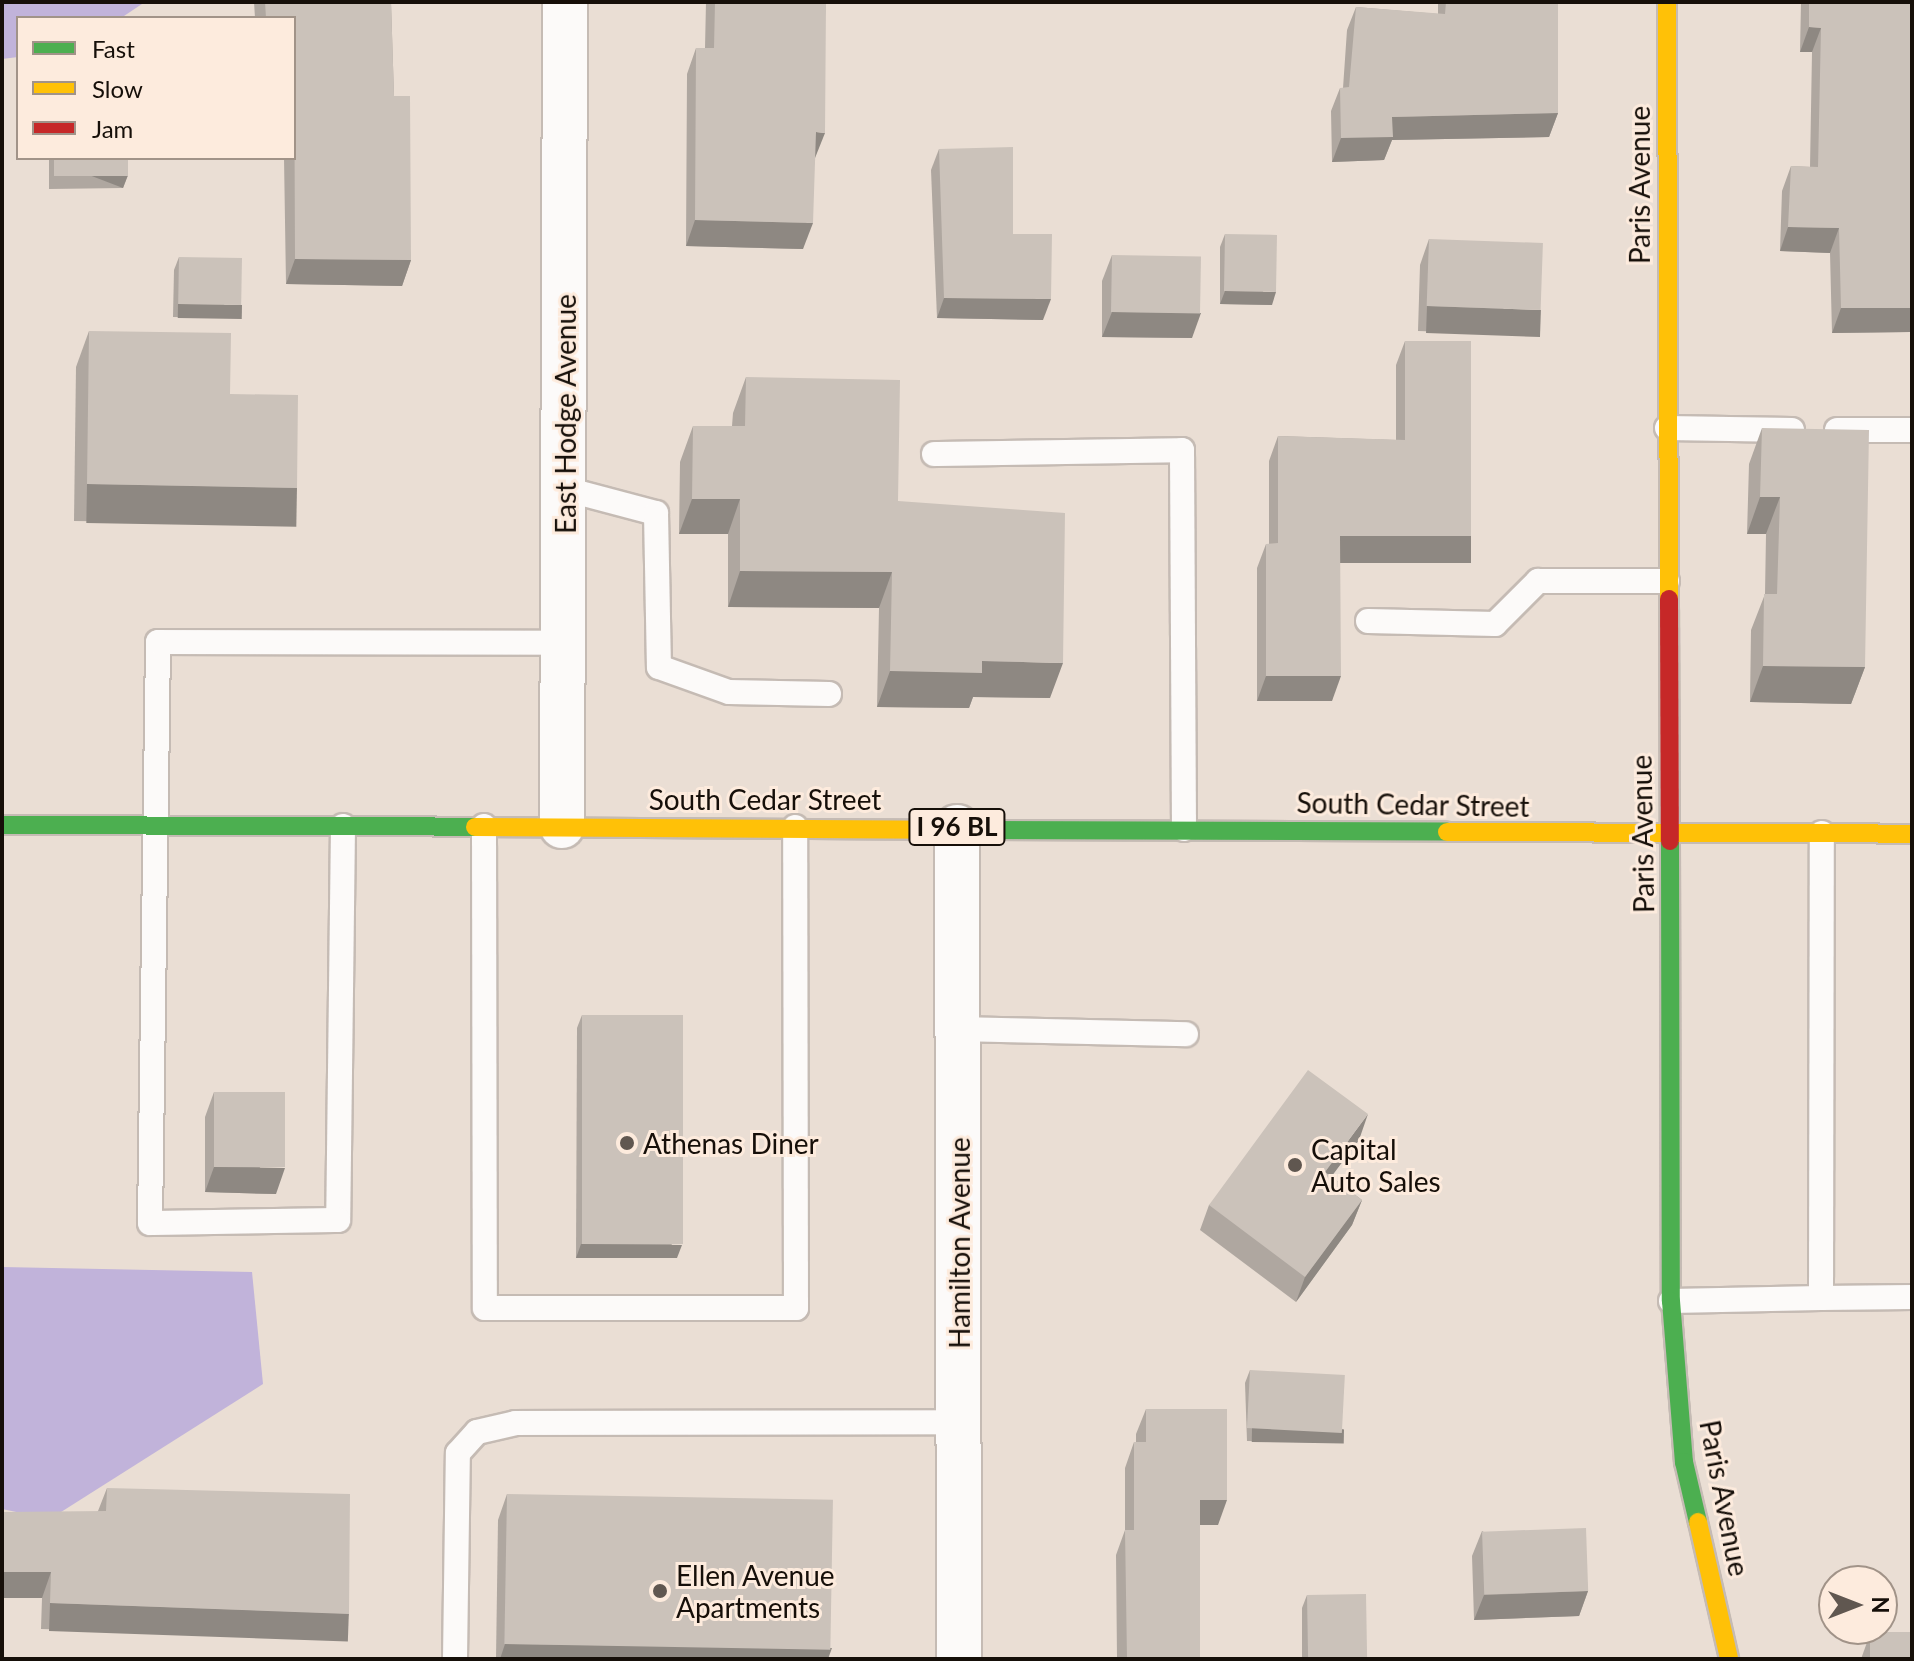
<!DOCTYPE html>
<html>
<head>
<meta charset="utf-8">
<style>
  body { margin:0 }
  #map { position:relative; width:1914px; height:1661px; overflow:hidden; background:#eaded4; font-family:Lato,sans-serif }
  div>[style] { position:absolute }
  .forest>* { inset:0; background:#c1b3da }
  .roads { filter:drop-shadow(2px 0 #c5bbb4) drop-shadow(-2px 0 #c5bbb4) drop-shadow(0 2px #c5bbb4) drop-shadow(0 -2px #c5bbb4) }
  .lane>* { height:24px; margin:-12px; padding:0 12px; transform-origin:12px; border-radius:12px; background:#fcfaf9 }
  .street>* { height:44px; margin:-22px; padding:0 22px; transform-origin:22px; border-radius:22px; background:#fcfaf9 }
  .fast>* { height:18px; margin:-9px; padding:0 9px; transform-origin:9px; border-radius:9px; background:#4caf50 }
  .slow>* { height:18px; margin:-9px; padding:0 9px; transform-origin:9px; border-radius:9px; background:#ffc107 }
  .jam>* { height:18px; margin:-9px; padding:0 9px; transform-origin:9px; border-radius:9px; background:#c62828 }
  .wall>* { inset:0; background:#afa7a0 }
  .shaded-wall>* { inset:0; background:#8e8882; transform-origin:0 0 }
  .building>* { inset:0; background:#cbc2ba; transform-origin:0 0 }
  .dots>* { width:22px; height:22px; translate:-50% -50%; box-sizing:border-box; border:4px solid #fdebdd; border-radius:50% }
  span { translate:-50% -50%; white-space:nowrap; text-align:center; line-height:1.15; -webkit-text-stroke:6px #fdebdd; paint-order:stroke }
  .shield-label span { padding:2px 6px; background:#fdebdd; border:2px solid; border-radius:6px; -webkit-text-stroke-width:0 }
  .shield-label { font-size:26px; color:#160f09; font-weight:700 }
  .street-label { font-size:28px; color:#160f09 }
  .poi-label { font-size:28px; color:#160f09 }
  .left { translate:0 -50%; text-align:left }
  .frame { position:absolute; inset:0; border:4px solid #160f09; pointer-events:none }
  .legend { position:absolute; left:16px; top:16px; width:280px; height:144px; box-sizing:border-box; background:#fdebdd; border:2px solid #a19388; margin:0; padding:10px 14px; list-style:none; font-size:24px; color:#160f09 }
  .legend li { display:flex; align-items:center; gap:16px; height:40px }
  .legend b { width:40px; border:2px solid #a19388 }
  .north { position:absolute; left:1818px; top:1565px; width:80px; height:80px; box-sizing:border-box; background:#fdebdd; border:2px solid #a19388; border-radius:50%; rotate:90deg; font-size:22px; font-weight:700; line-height:32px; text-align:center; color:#160f09 }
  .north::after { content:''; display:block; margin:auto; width:28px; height:36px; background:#605750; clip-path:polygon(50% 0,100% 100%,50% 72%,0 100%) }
</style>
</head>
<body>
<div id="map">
  <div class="forest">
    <i style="clip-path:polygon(2px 2px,145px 2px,121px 18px,18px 18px,18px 57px,2px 59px)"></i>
    <i style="clip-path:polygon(2px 1267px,252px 1272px,263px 1384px,50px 1519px,2px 1509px)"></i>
  </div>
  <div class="roads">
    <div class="lane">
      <i style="left:1667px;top:428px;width:125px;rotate:0.9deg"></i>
      <i style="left:1837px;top:430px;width:75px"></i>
      <i style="left:934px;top:454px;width:248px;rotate:-0.9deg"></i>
      <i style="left:1182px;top:450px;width:379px;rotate:89.7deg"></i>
      <i style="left:565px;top:489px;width:94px;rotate:14.8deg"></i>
      <i style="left:656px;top:513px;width:154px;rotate:88.9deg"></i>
      <i style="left:659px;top:667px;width:74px;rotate:19.7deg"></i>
      <i style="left:729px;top:692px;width:100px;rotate:1.1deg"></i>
      <i style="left:1368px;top:621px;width:127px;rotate:1.4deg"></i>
      <i style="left:1495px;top:624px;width:61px;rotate:-45deg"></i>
      <i style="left:1538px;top:581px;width:129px"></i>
      <i style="left:343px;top:826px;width:394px;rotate:90.7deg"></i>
      <i style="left:338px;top:1220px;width:188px;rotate:179.1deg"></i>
      <i style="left:150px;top:1223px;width:581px;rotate:-89.21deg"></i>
      <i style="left:158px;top:642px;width:407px;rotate:0.1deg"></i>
      <i style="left:484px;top:826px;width:482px;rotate:89.9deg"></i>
      <i style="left:485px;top:1308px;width:311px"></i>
      <i style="left:796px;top:1308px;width:481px;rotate:-90.1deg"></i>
      <i style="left:958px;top:1029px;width:228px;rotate:1.3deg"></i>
      <i style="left:1821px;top:1298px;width:91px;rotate:-0.6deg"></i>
      <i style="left:1671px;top:1301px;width:150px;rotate:-1.1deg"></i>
      <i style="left:1821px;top:1298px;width:465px;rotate:-89.9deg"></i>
      <i style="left:455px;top:1659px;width:206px;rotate:-89.2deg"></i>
      <i style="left:458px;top:1453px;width:28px;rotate:-48deg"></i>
      <i style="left:477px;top:1432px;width:39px;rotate:-13deg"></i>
      <i style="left:515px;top:1423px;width:445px;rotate:-0.1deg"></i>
    </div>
    <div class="street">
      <i style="left:562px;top:826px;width:824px;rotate:-89.79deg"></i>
      <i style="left:957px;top:827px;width:832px;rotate:89.86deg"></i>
    </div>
    <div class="fast">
      <i style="left:2px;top:825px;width:473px;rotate:0.2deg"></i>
      <i style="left:987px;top:830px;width:460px;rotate:0.2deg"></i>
      <i style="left:1670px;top:841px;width:460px;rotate:89.9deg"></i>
      <i style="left:1671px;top:1301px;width:162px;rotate:85.4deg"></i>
      <i style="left:1684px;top:1462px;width:62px;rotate:76.9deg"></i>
    </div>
    <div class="slow">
      <i style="left:1667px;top:2px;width:597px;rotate:89.81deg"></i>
      <i style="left:475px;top:827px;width:512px;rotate:0.34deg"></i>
      <i style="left:1447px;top:832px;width:465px;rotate:0.2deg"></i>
      <i style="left:1698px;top:1522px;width:140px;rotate:77.2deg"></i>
    </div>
    <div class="jam">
      <i style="left:1669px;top:599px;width:242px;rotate:89.8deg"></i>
    </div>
  </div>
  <div class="wall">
    <i style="clip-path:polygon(254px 2px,391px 2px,394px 96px,411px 260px,402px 286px,286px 284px,284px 158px,294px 158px,294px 18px,255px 18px)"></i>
    <i style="clip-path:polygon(706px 2px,826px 2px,815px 158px,803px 249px,686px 246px,687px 74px,696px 48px,705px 48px)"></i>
    <i style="clip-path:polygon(1438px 2px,1558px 2px,1558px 113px,1549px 137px,1392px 140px,1384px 160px,1332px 162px,1331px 111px,1340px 88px,1343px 88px,1347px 30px,1356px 7px,1438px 14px)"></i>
    <i style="clip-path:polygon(1801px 2px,1912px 2px,1912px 345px,1910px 345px,1910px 332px,1832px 333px,1830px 253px,1780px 251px,1782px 191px,1791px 166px,1810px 167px,1812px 52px,1800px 52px)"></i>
    <i style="clip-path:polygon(939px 149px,1013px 234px,1043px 320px,937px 318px,931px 170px)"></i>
    <i style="clip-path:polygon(49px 158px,128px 158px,128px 175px,123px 188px,49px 189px)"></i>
    <i style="clip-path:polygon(1225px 234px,1272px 305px,1220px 304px,1220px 247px)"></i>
    <i style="clip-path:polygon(1429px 239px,1532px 335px,1418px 331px,1420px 265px)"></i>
    <i style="clip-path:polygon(1112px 255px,1192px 338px,1102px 337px,1102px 281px)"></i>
    <i style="clip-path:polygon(179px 257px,237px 318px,173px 317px,174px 270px)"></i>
    <i style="clip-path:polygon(89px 331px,230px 394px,297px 488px,284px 524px,74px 521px,76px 367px)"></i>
    <i style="clip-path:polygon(1405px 341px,1462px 561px,1340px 561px,1332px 701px,1257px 701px,1257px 568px,1266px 544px,1269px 544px,1269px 461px,1278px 436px,1396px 440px,1396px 365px)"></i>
    <i style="clip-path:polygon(746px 377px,898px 501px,1050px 698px,973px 697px,969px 708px,877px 707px,879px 608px,728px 607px,728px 534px,679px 534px,680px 462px,693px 426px,732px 426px,733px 413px)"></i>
    <i style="clip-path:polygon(1762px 428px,1865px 667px,1851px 704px,1750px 702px,1751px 630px,1765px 594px,1766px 534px,1747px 534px,1749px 464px)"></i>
    <i style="clip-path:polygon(582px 1015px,677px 1258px,576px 1258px,577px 1028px)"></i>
    <i style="clip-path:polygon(214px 1092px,276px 1194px,205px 1192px,205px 1117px)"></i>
    <i style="clip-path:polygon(1359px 1140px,1331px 1176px,1362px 1200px,1352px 1225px,1296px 1302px,1200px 1230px,1209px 1205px)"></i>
    <i style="clip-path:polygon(1250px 1370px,1344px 1430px,1339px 1443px,1247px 1441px,1245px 1383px)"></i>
    <i style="clip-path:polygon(1146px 1409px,1218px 1525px,1200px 1525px,1200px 1659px,1117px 1659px,1116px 1555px,1125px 1530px,1125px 1468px,1134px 1442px,1136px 1442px,1136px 1434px)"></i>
    <i style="clip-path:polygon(107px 1488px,349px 1614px,339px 1639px,41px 1629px,42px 1598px,2px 1598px,98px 1511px)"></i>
    <i style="clip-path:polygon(507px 1494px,828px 1659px,496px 1659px,498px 1520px)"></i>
    <i style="clip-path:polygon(1482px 1531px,1588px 1591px,1579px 1616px,1474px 1620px,1472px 1556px)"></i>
    <i style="clip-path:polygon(1307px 1595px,1367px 1659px,1302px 1659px,1302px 1608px)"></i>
    <i style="clip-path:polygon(1870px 1634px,1912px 1659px,1861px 1659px)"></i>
  </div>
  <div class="shaded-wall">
    <i style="clip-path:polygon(1809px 27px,1821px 28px,1812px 52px,1800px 52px)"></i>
    <i style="clip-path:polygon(1558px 113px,1549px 137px,1392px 140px,1384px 160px,1332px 162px,1341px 138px,1392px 117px)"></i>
    <i style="clip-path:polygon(816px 132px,825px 133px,815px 158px,806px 158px)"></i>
    <i style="left:128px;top:175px;width:14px;height:74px;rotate:111deg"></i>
    <i style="clip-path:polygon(695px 220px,813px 223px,803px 249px,686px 246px)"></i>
    <i style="clip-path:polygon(1788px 227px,1839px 228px,1830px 253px,1780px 251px)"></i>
    <i style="clip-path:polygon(295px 259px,411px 260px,402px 286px,286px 284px)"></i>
    <i style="clip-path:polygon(1225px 291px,1276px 292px,1272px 305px,1220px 304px)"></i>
    <i style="clip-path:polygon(944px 298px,1051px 299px,1043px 320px,937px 318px)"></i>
    <i style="left:178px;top:304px;width:64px;height:14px;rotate:1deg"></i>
    <i style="left:1427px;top:306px;width:114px;height:27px;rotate:2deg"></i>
    <i style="clip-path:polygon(1841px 308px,1912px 308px,1912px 326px,1910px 332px,1832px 333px)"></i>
    <i style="clip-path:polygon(1112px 312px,1201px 313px,1192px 338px,1102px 337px)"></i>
    <i style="left:87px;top:484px;width:210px;height:39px;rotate:1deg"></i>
    <i style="clip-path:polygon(1760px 497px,1780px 497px,1766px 534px,1747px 534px)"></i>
    <i style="clip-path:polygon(692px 499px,740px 499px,728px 534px,679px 534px)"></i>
    <i style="left:1340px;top:536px;width:131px;height:27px"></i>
    <i style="clip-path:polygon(740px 571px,892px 572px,879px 608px,728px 607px)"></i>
    <i style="clip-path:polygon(982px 661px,1063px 663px,1050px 698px,973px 697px,969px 708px,877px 707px,890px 671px)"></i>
    <i style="clip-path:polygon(1763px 666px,1865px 667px,1851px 704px,1750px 702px)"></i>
    <i style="clip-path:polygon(1266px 676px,1341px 676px,1332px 701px,1257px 701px)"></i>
    <i style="clip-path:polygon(1368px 1114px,1359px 1140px,1316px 1197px,1325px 1172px)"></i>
    <i style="clip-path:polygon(214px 1167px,285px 1168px,276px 1194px,205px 1192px)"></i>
    <i style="clip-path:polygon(1362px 1200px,1352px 1225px,1296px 1302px,1305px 1277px)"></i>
    <i style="clip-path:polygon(581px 1244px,682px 1245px,677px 1258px,576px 1258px)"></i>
    <i style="left:1252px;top:1428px;width:92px;height:14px;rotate:1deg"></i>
    <i style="clip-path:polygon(1200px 1500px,1227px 1500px,1218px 1525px,1191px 1525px)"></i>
    <i style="clip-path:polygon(2px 1572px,51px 1572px,42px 1598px,2px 1598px)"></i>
    <i style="clip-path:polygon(1588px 1591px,1579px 1616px,1474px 1620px,1484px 1595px)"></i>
    <i style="left:50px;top:1603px;width:299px;height:28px;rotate:2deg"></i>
    <i style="clip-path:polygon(505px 1644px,832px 1648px,828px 1659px,500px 1659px)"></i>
  </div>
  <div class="building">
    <i style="clip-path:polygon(265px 2px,391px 2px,394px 96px,410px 96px,411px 260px,295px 259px,294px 18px,266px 18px)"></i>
    <i style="clip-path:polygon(715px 2px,826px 2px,825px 133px,816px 132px,813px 223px,695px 220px,696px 48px,714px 48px)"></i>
    <i style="clip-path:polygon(1446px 2px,1558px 2px,1558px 113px,1392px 117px,1393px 137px,1341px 138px,1340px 88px,1349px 87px,1356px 7px,1445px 14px)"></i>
    <i style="clip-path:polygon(1809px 2px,1912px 2px,1912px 308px,1841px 308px,1839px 228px,1788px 227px,1791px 166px,1818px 167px,1821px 28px,1809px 27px)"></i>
    <i style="clip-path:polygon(1013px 147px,1013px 234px,1052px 234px,1051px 299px,944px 298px,939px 149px)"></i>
    <i style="left:54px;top:158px;width:74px;height:18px"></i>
    <i style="left:1225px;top:234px;width:52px;height:57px;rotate:1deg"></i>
    <i style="left:1429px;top:239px;width:114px;height:67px;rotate:2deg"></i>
    <i style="left:1112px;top:255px;width:89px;height:57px;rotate:1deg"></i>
    <i style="left:179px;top:257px;width:63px;height:47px;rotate:1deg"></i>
    <i style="clip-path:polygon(89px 331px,231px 333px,230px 394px,298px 395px,297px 488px,87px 484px)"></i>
    <i style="clip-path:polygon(1405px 341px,1471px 341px,1471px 536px,1340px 536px,1341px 676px,1266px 676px,1266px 544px,1278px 543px,1278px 436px,1405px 440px)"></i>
    <i style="clip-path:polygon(746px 377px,900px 380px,898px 501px,1065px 513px,1063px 663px,982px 661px,982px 673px,890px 671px,892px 572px,740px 571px,740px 499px,692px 499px,693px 426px,745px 426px)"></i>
    <i style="clip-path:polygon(1762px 428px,1869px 430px,1865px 667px,1763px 666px,1764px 594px,1777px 594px,1780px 497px,1760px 497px)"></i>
    <i style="left:582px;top:1015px;width:101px;height:229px"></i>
    <i style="clip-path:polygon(1308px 1070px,1368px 1114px,1325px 1172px,1362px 1200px,1305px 1277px,1209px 1205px)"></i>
    <i style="left:214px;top:1092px;width:71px;height:75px"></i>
    <i style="left:1250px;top:1370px;width:95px;height:58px;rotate:3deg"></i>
    <i style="clip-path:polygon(1146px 1409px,1227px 1409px,1227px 1500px,1200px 1500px,1200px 1659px,1127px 1659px,1125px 1530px,1134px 1530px,1134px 1442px,1146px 1442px)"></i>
    <i style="clip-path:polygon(107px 1488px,350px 1494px,349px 1614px,50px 1603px,51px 1572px,2px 1572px,2px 1512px,106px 1511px)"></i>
    <i style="left:507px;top:1494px;width:326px;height:150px;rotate:1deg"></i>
    <i style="left:1586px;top:1528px;width:63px;height:104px;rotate:88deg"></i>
    <i style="left:1366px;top:1594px;width:65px;height:59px;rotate:89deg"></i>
    <i style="left:1912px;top:1632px;width:27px;height:42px;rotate:90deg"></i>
  </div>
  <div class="dots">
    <i style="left:627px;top:1143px;background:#605750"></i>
    <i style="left:1295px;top:1165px;background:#605750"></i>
    <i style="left:660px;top:1591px;background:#605750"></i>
  </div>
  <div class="shield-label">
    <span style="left:957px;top:827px">I 96 BL</span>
  </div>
  <div class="street-label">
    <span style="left:1639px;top:185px;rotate:-90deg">Paris Avenue</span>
    <span style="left:565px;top:414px;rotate:-90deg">East Hodge Avenue</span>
    <span style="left:765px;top:799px">South Cedar Street</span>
    <span style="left:1413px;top:804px;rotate:1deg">South Cedar Street</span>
    <span style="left:1642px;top:834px;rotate:-91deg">Paris Avenue</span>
    <span style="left:959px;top:1243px;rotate:-90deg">Hamilton Avenue</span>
    <span style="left:1725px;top:1498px;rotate:79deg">Paris Avenue</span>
  </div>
  <div class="poi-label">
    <span class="left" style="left:643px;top:1143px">Athenas Diner</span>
    <span class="left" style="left:1311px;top:1165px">Capital<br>Auto Sales</span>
    <span class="left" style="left:676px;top:1591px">Ellen Avenue<br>Apartments</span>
  </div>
  <div class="frame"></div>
  <ul class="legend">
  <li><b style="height:10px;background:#4caf50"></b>Fast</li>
  <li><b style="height:10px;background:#ffc107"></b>Slow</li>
  <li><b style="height:10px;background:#c62828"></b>Jam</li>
  </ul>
  <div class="north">N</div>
</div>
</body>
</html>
